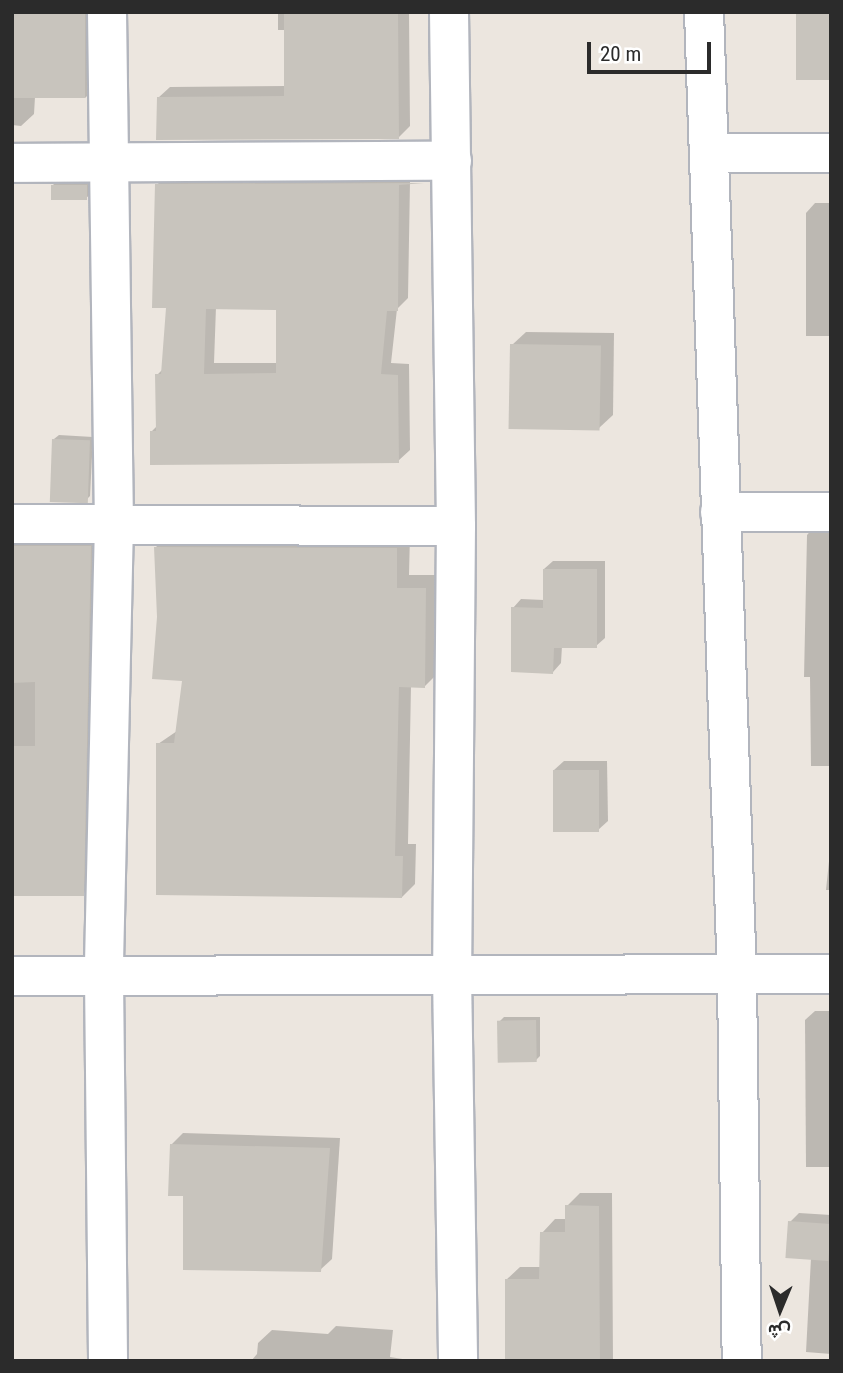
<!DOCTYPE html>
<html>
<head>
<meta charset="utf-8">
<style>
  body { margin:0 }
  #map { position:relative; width:843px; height:1373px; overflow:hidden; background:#ece6df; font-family:"Roboto Condensed",Vazirmatn,sans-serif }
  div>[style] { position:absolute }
  .shadow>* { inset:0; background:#0003 }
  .building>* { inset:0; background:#c8c4bd; transform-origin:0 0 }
  .roads { filter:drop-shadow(2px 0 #b2b5bd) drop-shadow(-2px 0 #b2b5bd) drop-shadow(0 2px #b2b5bd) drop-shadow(0 -2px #b2b5bd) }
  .minor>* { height:38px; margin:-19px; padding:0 19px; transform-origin:19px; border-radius:19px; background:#fff }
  span { translate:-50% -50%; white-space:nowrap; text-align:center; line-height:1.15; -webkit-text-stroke:5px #fff; paint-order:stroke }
  .frame { position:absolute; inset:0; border:14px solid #2b2b2b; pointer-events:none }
  .north { position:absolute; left:745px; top:1275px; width:70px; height:70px; -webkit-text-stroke:5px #fff; paint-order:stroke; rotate:182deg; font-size:19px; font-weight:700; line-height:28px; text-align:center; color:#2b2b2b }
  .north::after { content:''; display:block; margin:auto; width:24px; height:32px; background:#2b2b2b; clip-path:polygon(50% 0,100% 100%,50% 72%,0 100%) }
  .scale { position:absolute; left:587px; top:42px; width:124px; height:32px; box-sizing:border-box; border:4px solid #2b2b2b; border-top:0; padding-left:9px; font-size:21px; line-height:24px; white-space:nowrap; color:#2b2b2b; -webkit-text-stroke:5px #fff; paint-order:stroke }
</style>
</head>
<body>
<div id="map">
  <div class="shadow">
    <i style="clip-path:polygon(12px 12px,97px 12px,98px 85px,85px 98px,35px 97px,34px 114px,21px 126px,12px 125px)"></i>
    <i style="clip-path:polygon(278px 12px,409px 12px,410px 126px,398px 138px,158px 98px,170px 87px,286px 86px,286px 30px,278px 30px)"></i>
    <i style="clip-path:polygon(evenodd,432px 172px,423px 181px,410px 182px,408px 298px,397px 309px,391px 363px,409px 364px,410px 450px,398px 461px,151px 432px,157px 426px,157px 375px,163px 369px,168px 306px,157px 185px,168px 173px,432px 172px,216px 307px,278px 308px,278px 363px,214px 363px,216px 307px)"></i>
    <i style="clip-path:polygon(57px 181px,91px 181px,91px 194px,86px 198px,53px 185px)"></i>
    <i style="clip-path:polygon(815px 203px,831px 203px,831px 336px,806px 336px,806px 213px)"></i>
    <i style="clip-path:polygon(526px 332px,614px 333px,613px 415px,599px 428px,512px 345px)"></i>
    <i style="clip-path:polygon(59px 435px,93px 437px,90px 496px,85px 501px,54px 439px)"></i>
    <i style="clip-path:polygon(816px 525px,831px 525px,831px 766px,811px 766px,810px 677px,804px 677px,807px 535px)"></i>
    <i style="clip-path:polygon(12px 529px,103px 534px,96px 881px,83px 894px,12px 894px)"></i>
    <i style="clip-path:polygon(169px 534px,410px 535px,409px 575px,438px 575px,437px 674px,424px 687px,411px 686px,408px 844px,416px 844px,415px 884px,402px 897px,158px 744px,177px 731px,184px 680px,159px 617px,156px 547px)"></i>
    <i style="clip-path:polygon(553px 561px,605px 561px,605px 638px,596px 646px,562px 646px,561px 663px,553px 672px,513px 608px,521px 599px,544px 600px,544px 569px)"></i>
    <i style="clip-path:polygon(564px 761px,607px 761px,608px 821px,598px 830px,554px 770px)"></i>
    <i style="clip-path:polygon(831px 842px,831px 890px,826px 890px)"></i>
    <i style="clip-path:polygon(815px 1011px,831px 1011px,831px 1167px,806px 1167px,805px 1020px)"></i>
    <i style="clip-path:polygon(504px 1017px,540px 1017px,540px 1056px,536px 1060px,499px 1022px)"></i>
    <i style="clip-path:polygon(183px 1133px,340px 1138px,332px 1259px,320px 1270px,185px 1194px,172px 1144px)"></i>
    <i style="clip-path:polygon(580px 1193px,612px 1193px,613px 1361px,507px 1361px,506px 1280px,520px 1267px,541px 1267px,542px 1233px,555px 1219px,567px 1219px,567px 1206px)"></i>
    <i style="clip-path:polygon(799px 1213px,831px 1215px,831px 1354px,806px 1352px,811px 1258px,790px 1222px)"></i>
    <i style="clip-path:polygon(336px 1326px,393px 1330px,390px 1357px,415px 1361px,251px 1361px,257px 1354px,258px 1343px,272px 1330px,328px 1334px)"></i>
  </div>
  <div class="building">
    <i style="left:13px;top:12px;width:72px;height:86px"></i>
    <i style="clip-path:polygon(284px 12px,398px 12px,399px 139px,156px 140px,157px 97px,284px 96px)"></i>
    <i style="left:796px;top:12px;width:35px;height:68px"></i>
    <i style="clip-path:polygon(evenodd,424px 183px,399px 185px,398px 311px,387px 311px,381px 374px,398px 375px,399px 463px,150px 465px,150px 431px,156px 431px,155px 374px,161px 374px,166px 308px,152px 308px,155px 184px,424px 183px,206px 309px,276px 310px,276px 373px,204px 374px,206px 309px)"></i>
    <i style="left:51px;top:185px;width:36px;height:15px"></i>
    <i style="left:510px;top:344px;width:91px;height:85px;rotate:1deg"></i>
    <i style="left:52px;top:439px;width:38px;height:63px;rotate:2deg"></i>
    <i style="clip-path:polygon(12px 546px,91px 546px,84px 896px,12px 896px,12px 746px,35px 746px,35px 682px,12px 683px)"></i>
    <i style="clip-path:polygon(154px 547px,397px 548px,397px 588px,426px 588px,425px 688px,399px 687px,395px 856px,403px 856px,402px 898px,156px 895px,156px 743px,174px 743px,182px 681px,152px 679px,157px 617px)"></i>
    <i style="clip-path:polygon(543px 569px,597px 569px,597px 648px,554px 648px,553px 674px,511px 672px,511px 607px,543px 608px)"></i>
    <i style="left:553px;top:770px;width:46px;height:62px"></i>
    <i style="left:536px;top:1020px;width:42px;height:39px;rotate:89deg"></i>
    <i style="clip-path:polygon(170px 1144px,330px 1148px,321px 1272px,183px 1270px,183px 1196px,168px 1196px)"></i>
    <i style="clip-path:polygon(565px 1205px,599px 1206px,600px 1361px,505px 1361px,505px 1279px,539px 1279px,540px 1232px,565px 1232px)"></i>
    <i style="left:788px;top:1221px;width:43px;height:37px;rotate:4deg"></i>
  </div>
  <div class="roads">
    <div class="minor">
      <i style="left:107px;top:12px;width:511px;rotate:89.22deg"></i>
      <i style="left:114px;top:523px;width:453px;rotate:91.3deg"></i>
      <i style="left:104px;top:976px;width:385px;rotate:89.4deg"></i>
      <i style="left:449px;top:12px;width:514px;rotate:89.22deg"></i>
      <i style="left:456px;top:526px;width:448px;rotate:90.5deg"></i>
      <i style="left:452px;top:974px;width:387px;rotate:89.1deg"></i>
      <i style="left:704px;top:12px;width:965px;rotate:88.04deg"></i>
      <i style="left:737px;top:976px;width:385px;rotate:89.3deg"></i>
      <i style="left:711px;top:153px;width:120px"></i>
      <i style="left:12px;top:163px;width:440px;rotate:-0.3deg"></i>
      <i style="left:720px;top:512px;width:111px"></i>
      <i style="left:12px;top:524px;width:444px;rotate:0.3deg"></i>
      <i style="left:12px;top:976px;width:819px;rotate:-0.14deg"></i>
    </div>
  </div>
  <div class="frame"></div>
  <div class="north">ش</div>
  <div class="scale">20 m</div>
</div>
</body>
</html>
